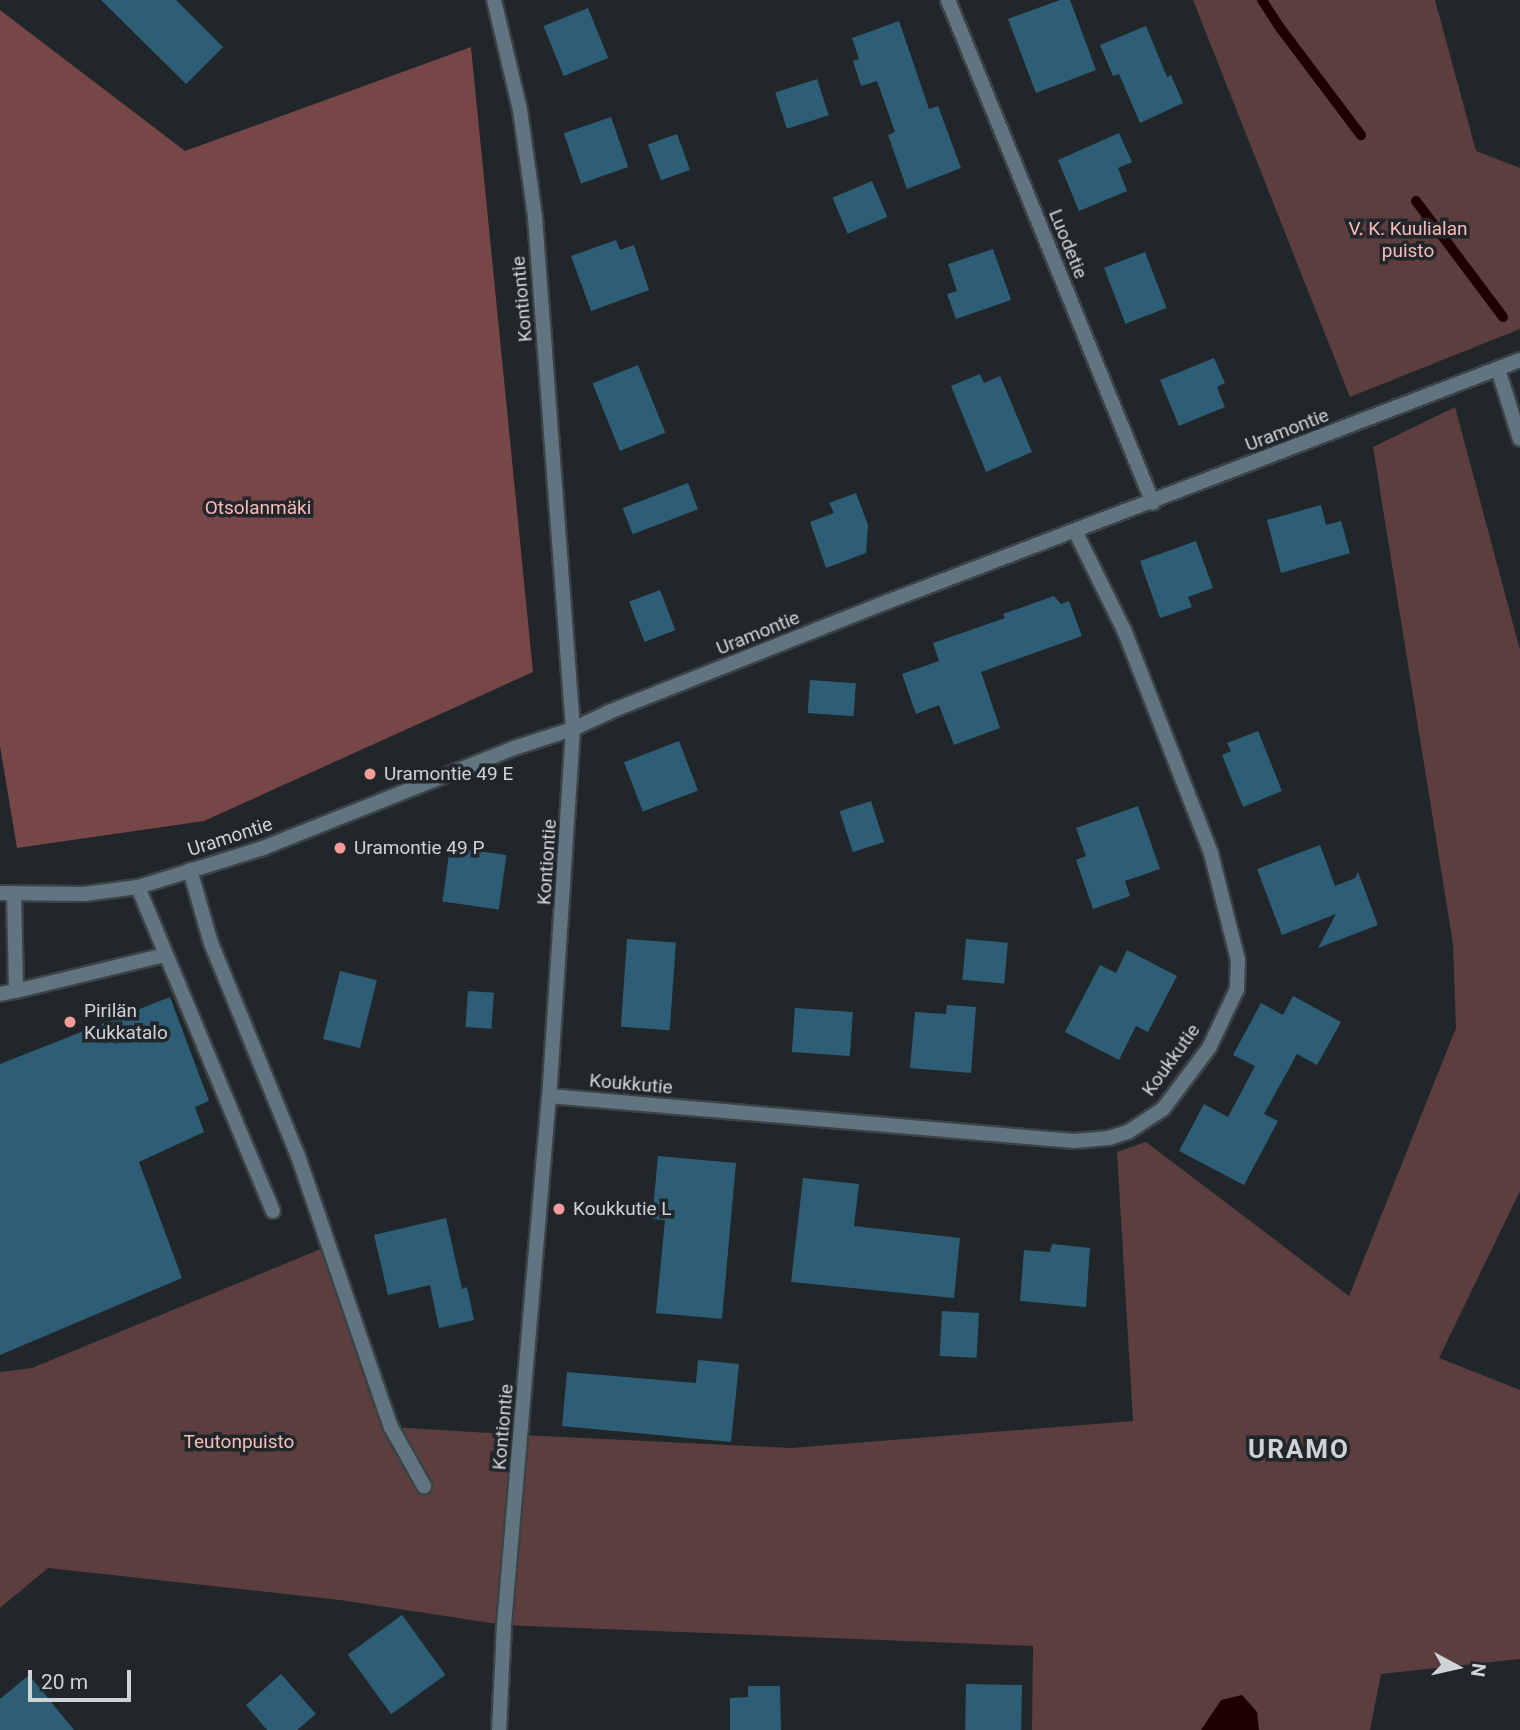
<!DOCTYPE html>
<html>
<head>
<meta charset="utf-8">
<style>
  body { margin:0 }
  #map { position:relative; width:1520px; height:1730px; overflow:hidden; background:#202629; font-family:Roboto,sans-serif }
  div>[style] { position:absolute }
  .green>* { inset:0; background:#5d3e3e }
  .forest>* { inset:0; background:#774747 }
  .water>* { inset:0; background:#1e0001 }
  .stream>* { height:10px; margin:-5px; padding:0 5px; transform-origin:5px; border-radius:5px; background:#1e0001 }
  .building>* { inset:0; background:#2e5e76; transform-origin:0 0 }
  .roads { filter:drop-shadow(2px 0 #3c4245) drop-shadow(-2px 0 #3c4245) drop-shadow(0 2px #3c4245) drop-shadow(0 -2px #3c4245) }
  .service>* { height:14px; margin:-7px; padding:0 7px; transform-origin:7px; border-radius:7px; background:#617580 }
  .minor>* { height:14px; margin:-7px; padding:0 7px; transform-origin:7px; border-radius:7px; background:#617580 }
  .tertiary>* { height:14px; margin:-7px; padding:0 7px; transform-origin:7px; border-radius:7px; background:#617580 }
  .dots>* { width:19px; height:19px; translate:-50% -50%; box-sizing:border-box; border:4px solid #202629; border-radius:50% }
  span { translate:-50% -50%; white-space:nowrap; text-align:center; line-height:1.15; -webkit-text-stroke:7px #202629; paint-order:stroke }
  .park-label { font-size:19px; color:#fbbab8 }
  .street-label { font-size:19px; color:#d0d3d6 }
  .poi-label { font-size:19px; color:#d0d3d6 }
  .left { translate:0 -50%; text-align:left }
  .district-label { font-size:26px; color:#d0d3d6; font-weight:700; letter-spacing:2px }
  .north { position:absolute; left:1422px; top:1632px; width:70px; height:70px; -webkit-text-stroke:5px #202629; paint-order:stroke; rotate:98deg; font-size:19px; font-weight:700; line-height:28px; text-align:center; color:#d0d3d6 }
  .north::after { content:''; display:block; margin:auto; width:24px; height:32px; background:#d0d3d6; clip-path:polygon(50% 0,100% 100%,50% 72%,0 100%) }
  .scale { position:absolute; left:28px; top:1670px; width:103px; height:32px; box-sizing:border-box; border:4px solid #d0d3d6; border-top:0; padding-left:9px; font-size:21px; line-height:24px; white-space:nowrap; color:#d0d3d6; -webkit-text-stroke:5px #202629; paint-order:stroke }
</style>
</head>
<body>
<div id="map">
  <div class="green">
    <i style="clip-path:polygon(1193px 0,1435px 0,1476px 151px,1520px 168px,1520px 329px,1350px 397px)"></i>
    <i style="clip-path:polygon(1455px 407px,1520px 650px,1520px 1191px,1439px 1358px,1520px 1390px,1520px 1659px,1381px 1674px,1370px 1730px,1032px 1730px,1033px 1646px,504px 1625px,340px 1600px,48px 1568px,0 1608px,0 1372px,32px 1368px,328px 1246px,391px 1427px,522px 1435px,791px 1448px,1133px 1421px,1117px 1152px,1146px 1142px,1349px 1296px,1456px 1028px,1453px 944px,1373px 447px)"></i>
  </div>
  <div class="forest">
    <i style="clip-path:polygon(0 10px,185px 151px,471px 47px,533px 672px,204px 821px,17px 848px,0 746px)"></i>
  </div>
  <div class="water">
    <i style="clip-path:polygon(1242px 1695px,1257px 1712px,1259px 1730px,1201px 1730px,1221px 1700px)"></i>
  </div>
  <div class="stream">
    <i style="left:1262px;top:0;width:35px;rotate:57deg"></i>
    <i style="left:1281px;top:29px;width:133px;rotate:53deg"></i>
    <i style="left:1416px;top:201px;width:145px;rotate:53.1deg"></i>
  </div>
  <div class="building">
    <i style="clip-path:polygon(101px 0,176px 0,223px 47px,186px 84px)"></i>
    <i style="clip-path:polygon(1060px 0,1070px 0,1096px 70px,1036px 93px,1008px 19px)"></i>
    <i style="left:588px;top:8px;width:54px;height:48px;rotate:68deg"></i>
    <i style="clip-path:polygon(899px 21px,929px 109px,938px 106px,961px 168px,907px 189px,888px 135px,895px 132px,877px 81px,861px 86px,853px 61px,859px 59px,852px 38px)"></i>
    <i style="clip-path:polygon(1146px 26px,1167px 77px,1171px 75px,1183px 103px,1140px 123px,1119px 74px,1113px 76px,1100px 45px)"></i>
    <i style="left:817px;top:79px;width:38px;height:44px;rotate:72deg"></i>
    <i style="left:611px;top:117px;width:53px;height:50px;rotate:71deg"></i>
    <i style="clip-path:polygon(1119px 133px,1132px 162px,1118px 168px,1127px 191px,1079px 211px,1058px 160px)"></i>
    <i style="left:677px;top:134px;width:38px;height:31px;rotate:70deg"></i>
    <i style="left:872px;top:181px;width:39px;height:43px;rotate:67deg"></i>
    <i style="clip-path:polygon(616px 240px,620px 250px,634px 245px,649px 290px,591px 311px,571px 256px)"></i>
    <i style="clip-path:polygon(993px 249px,1011px 300px,956px 319px,947px 294px,957px 291px,948px 264px)"></i>
    <i style="left:1145px;top:252px;width:60px;height:44px;rotate:69deg"></i>
    <i style="clip-path:polygon(1214px 358px,1225px 383px,1217px 387px,1225px 407px,1179px 426px,1160px 380px)"></i>
    <i style="left:638px;top:365px;width:73px;height:49px;rotate:68deg"></i>
    <i style="clip-path:polygon(980px 374px,984px 383px,1000px 376px,1032px 452px,986px 472px,951px 386px)"></i>
    <i style="left:688px;top:483px;width:28px;height:70px;rotate:69deg"></i>
    <i style="clip-path:polygon(856px 493px,868px 525px,866px 553px,826px 568px,810px 522px,834px 513px,829px 503px)"></i>
    <i style="clip-path:polygon(1321px 505px,1326px 525px,1341px 521px,1350px 553px,1281px 573px,1267px 520px)"></i>
    <i style="clip-path:polygon(1196px 541px,1213px 588px,1188px 597px,1192px 607px,1160px 618px,1140px 561px)"></i>
    <i style="left:660px;top:590px;width:43px;height:33px;rotate:69deg"></i>
    <i style="clip-path:polygon(1054px 596px,1061px 604px,1069px 601px,1082px 636px,981px 672px,1000px 728px,954px 745px,939px 705px,916px 714px,902px 674px,939px 661px,933px 643px,1005px 618px,1003px 614px)"></i>
    <i style="left:810px;top:680px;width:46px;height:33px;rotate:4deg"></i>
    <i style="clip-path:polygon(1258px 731px,1282px 791px,1243px 807px,1222px 755px,1231px 751px,1227px 743px)"></i>
    <i style="left:679px;top:741px;width:53px;height:59px;rotate:69deg"></i>
    <i style="left:871px;top:801px;width:43px;height:33px;rotate:72deg"></i>
    <i style="clip-path:polygon(1138px 806px,1160px 869px,1125px 881px,1130px 896px,1093px 909px,1076px 860px,1086px 856px,1076px 828px)"></i>
    <i style="clip-path:polygon(1320px 845px,1335px 886px,1355px 878px,1358px 872px,1378px 925px,1318px 948px,1336px 914px,1282px 935px,1257px 869px)"></i>
    <i style="left:450px;top:847px;width:57px;height:55px;rotate:8deg"></i>
    <i style="left:627px;top:939px;width:49px;height:88px;rotate:4deg"></i>
    <i style="left:966px;top:939px;width:42px;height:41px;rotate:5deg"></i>
    <i style="clip-path:polygon(1127px 950px,1177px 976px,1148px 1032px,1136px 1026px,1119px 1060px,1065px 1032px,1100px 965px,1116px 973px)"></i>
    <i style="left:340px;top:971px;width:38px;height:70px;rotate:14deg"></i>
    <i style="left:468px;top:991px;width:26px;height:36px;rotate:4deg"></i>
    <i style="clip-path:polygon(1293px 996px,1341px 1022px,1317px 1065px,1297px 1054px,1264px 1114px,1278px 1121px,1244px 1185px,1179px 1151px,1204px 1104px,1228px 1117px,1255px 1066px,1233px 1055px,1261px 1003px,1283px 1015px)"></i>
    <i style="clip-path:polygon(170px 997px,209px 1101px,195px 1107px,204px 1132px,139px 1162px,182px 1278px,0 1355px,0 1064px)"></i>
    <i style="clip-path:polygon(947px 1005px,976px 1007px,971px 1073px,910px 1068px,915px 1012px,946px 1014px)"></i>
    <i style="left:795px;top:1008px;width:58px;height:44px;rotate:4deg"></i>
    <i style="clip-path:polygon(658px 1156px,736px 1163px,722px 1319px,656px 1313px,665px 1220px,652px 1219px)"></i>
    <i style="clip-path:polygon(803px 1178px,859px 1184px,854px 1226px,960px 1238px,954px 1298px,791px 1282px)"></i>
    <i style="clip-path:polygon(446px 1218px,462px 1289px,467px 1287px,474px 1320px,439px 1328px,430px 1285px,388px 1295px,374px 1235px)"></i>
    <i style="clip-path:polygon(1052px 1244px,1090px 1248px,1086px 1307px,1020px 1301px,1024px 1250px,1050px 1252px)"></i>
    <i style="left:942px;top:1311px;width:37px;height:45px;rotate:3deg"></i>
    <i style="clip-path:polygon(698px 1360px,739px 1364px,731px 1442px,562px 1426px,567px 1372px,696px 1383px)"></i>
    <i style="left:402px;top:1615px;width:74px;height:67px;rotate:54deg"></i>
    <i style="clip-path:polygon(281px 1674px,316px 1714px,297px 1730px,267px 1730px,246px 1705px)"></i>
    <i style="clip-path:polygon(29px 1675px,74px 1730px,0 1730px,0 1699px)"></i>
    <i style="left:966px;top:1684px;width:56px;height:46px;rotate:1deg"></i>
    <i style="clip-path:polygon(748px 1686px,780px 1686px,781px 1730px,730px 1730px,730px 1698px,748px 1697px)"></i>
  </div>
  <div class="roads">
    <div class="service">
      <i style="left:1498px;top:369px;width:73px;rotate:72.6deg"></i>
      <i style="left:190px;top:870px;width:76px;rotate:74deg"></i>
      <i style="left:211px;top:943px;width:230px;rotate:67.8deg"></i>
      <i style="left:298px;top:1156px;width:287px;rotate:71.1deg"></i>
      <i style="left:391px;top:1427px;width:68px;rotate:60.8deg"></i>
      <i style="left:138px;top:887px;width:351px;rotate:67.4deg"></i>
      <i style="left:14px;top:893px;width:98px;rotate:88.8deg"></i>
      <i style="left:16px;top:991px;width:153px;rotate:-13.6deg"></i>
      <i style="left:0;top:994px;width:16px;rotate:-11deg"></i>
    </div>
    <div class="minor">
      <i style="left:948px;top:0;width:543px;rotate:67.83deg"></i>
      <i style="left:549px;top:1096px;width:527px;rotate:4.9deg"></i>
      <i style="left:1074px;top:1141px;width:35px;rotate:-5deg"></i>
      <i style="left:1109px;top:1138px;width:20px;rotate:-18deg"></i>
      <i style="left:1128px;top:1132px;width:42px;rotate:-33.3deg"></i>
      <i style="left:1163px;top:1109px;width:76px;rotate:-53deg"></i>
      <i style="left:1209px;top:1048px;width:65px;rotate:-64.6deg"></i>
      <i style="left:1237px;top:989px;width:29px;rotate:-88deg"></i>
      <i style="left:1238px;top:960px;width:110px;rotate:-104.2deg"></i>
      <i style="left:1211px;top:853px;width:239px;rotate:-111.3deg"></i>
      <i style="left:1124px;top:630px;width:108px;rotate:-116.3deg"></i>
    </div>
    <div class="tertiary">
      <i style="left:494px;top:0;width:113px;rotate:76.7deg"></i>
      <i style="left:520px;top:110px;width:108px;rotate:82deg"></i>
      <i style="left:535px;top:217px;width:513px;rotate:85.76deg"></i>
      <i style="left:573px;top:729px;width:368px;rotate:93.7deg"></i>
      <i style="left:549px;top:1096px;width:531px;rotate:94.86deg"></i>
      <i style="left:504px;top:1625px;width:105px;rotate:92.7deg"></i>
      <i style="left:0;top:893px;width:84px;rotate:0.7deg"></i>
      <i style="left:84px;top:894px;width:54px;rotate:-7.4deg"></i>
      <i style="left:138px;top:887px;width:131px;rotate:-17.3deg"></i>
      <i style="left:263px;top:848px;width:270px;rotate:-21.7deg"></i>
      <i style="left:514px;top:748px;width:62px;rotate:-17.9deg"></i>
      <i style="left:573px;top:729px;width:40px;rotate:-25deg"></i>
      <i style="left:609px;top:712px;width:299px;rotate:-21.6deg"></i>
      <i style="left:887px;top:602px;width:678px;rotate:-20.92deg"></i>
    </div>
  </div>
  <div class="dots">
    <i style="left:370px;top:774px;background:#f59b9a"></i>
    <i style="left:340px;top:848px;background:#f59b9a"></i>
    <i style="left:70px;top:1022px;background:#f59b9a"></i>
    <i style="left:559px;top:1209px;background:#f59b9a"></i>
  </div>
  <div class="park-label">
    <span style="left:1408px;top:240px">V. K. Kuulialan<br>puisto</span>
    <span style="left:258px;top:508px">Otsolanmäki</span>
    <span style="left:239px;top:1442px">Teutonpuisto</span>
  </div>
  <div class="street-label">
    <span style="left:1068px;top:244px;rotate:68deg">Luodetie</span>
    <span style="left:522px;top:299px;rotate:-95deg">Kontiontie</span>
    <span style="left:1287px;top:430px;rotate:-21deg">Uramontie</span>
    <span style="left:758px;top:633px;rotate:-22deg">Uramontie</span>
    <span style="left:230px;top:837px;rotate:-18deg">Uramontie</span>
    <span style="left:547px;top:862px;rotate:-86deg">Kontiontie</span>
    <span style="left:1171px;top:1060px;rotate:-54deg">Koukkutie</span>
    <span style="left:631px;top:1084px;rotate:5deg">Koukkutie</span>
    <span style="left:503px;top:1427px;rotate:-85deg">Kontiontie</span>
  </div>
  <div class="poi-label">
    <span class="left" style="left:384px;top:774px">Uramontie 49 E</span>
    <span class="left" style="left:354px;top:848px">Uramontie 49 P</span>
    <span class="left" style="left:84px;top:1022px">Pirilän<br>Kukkatalo</span>
    <span class="left" style="left:573px;top:1209px">Koukkutie L</span>
  </div>
  <div class="district-label">
    <span style="left:1299px;top:1450px">URAMO</span>
  </div>
  <div class="north">N</div>
  <div class="scale">20 m</div>
</div>
</body>
</html>
